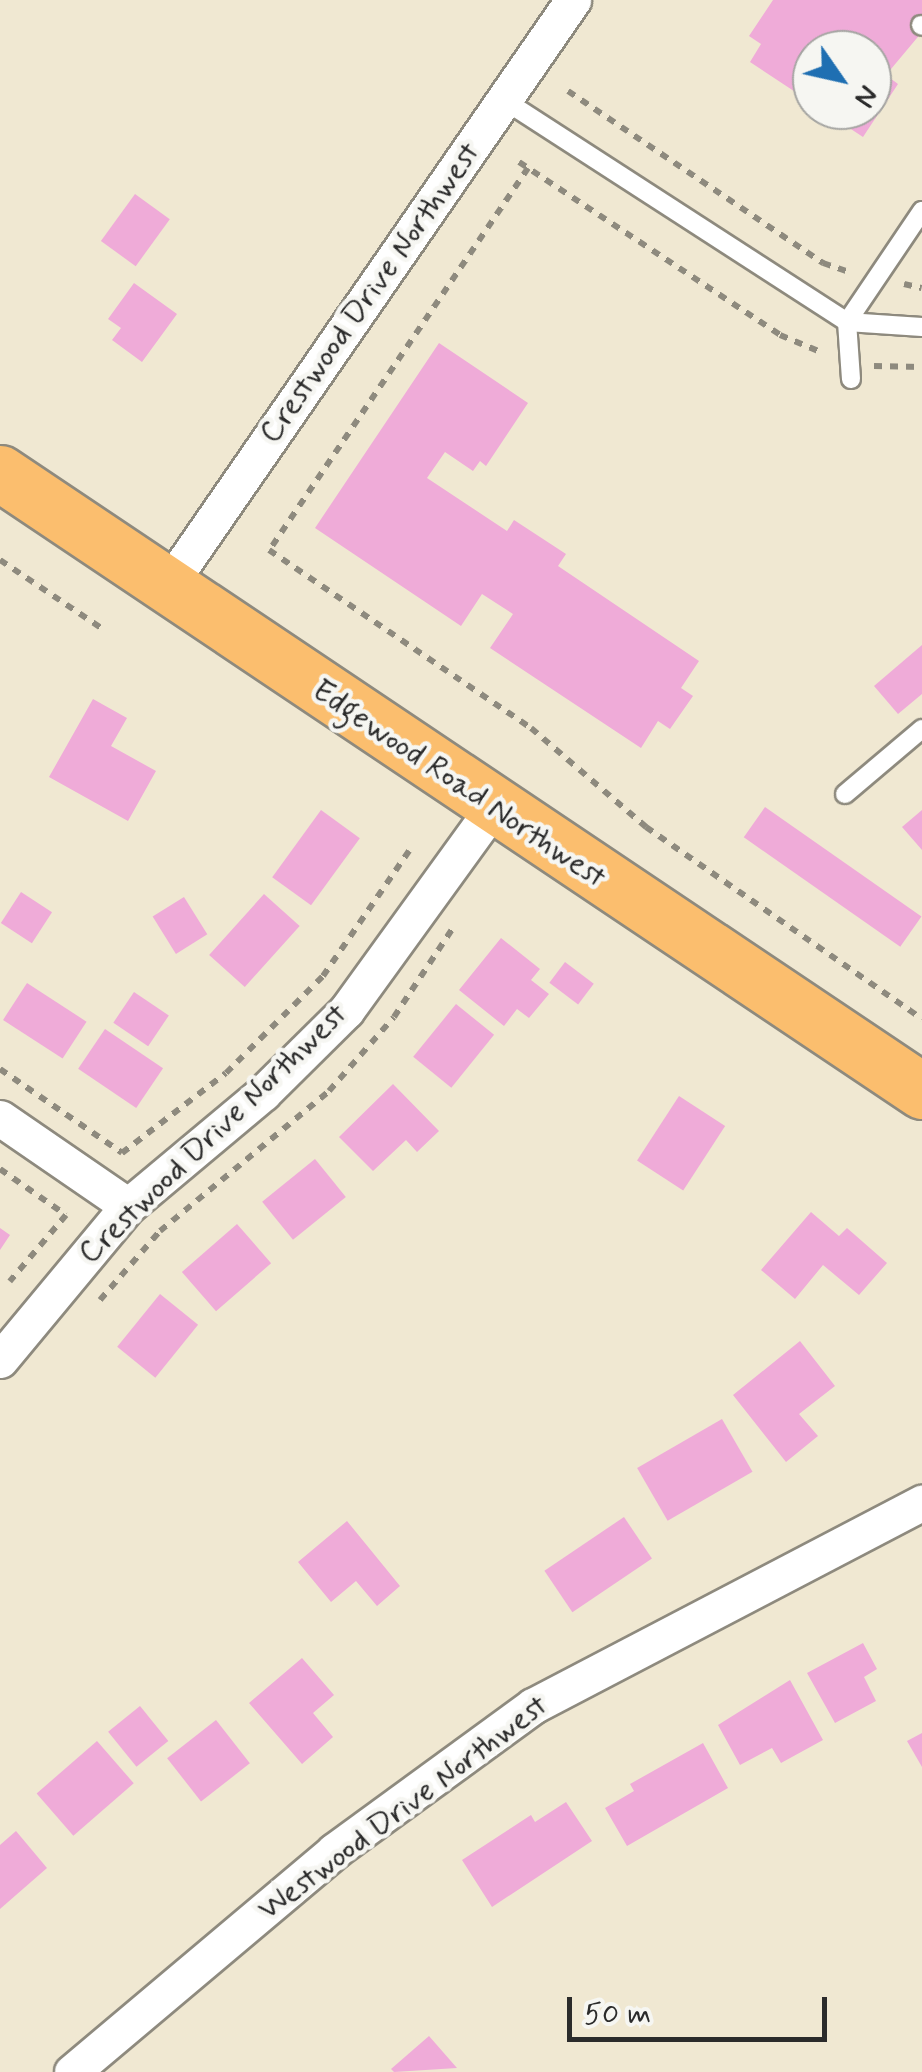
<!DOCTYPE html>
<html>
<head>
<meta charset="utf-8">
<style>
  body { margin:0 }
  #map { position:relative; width:922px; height:2072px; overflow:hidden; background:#f0e8d2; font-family:Mynerve,sans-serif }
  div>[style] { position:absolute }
  .building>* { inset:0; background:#efabd8; transform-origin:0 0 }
  .path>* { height:6px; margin-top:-3px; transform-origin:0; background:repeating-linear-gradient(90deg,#8e8a7e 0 8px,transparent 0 16px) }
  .roads { filter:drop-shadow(2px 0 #8e8a7e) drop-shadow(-2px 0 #8e8a7e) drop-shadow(0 2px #8e8a7e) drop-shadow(0 -2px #8e8a7e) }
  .lane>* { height:18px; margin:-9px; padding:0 9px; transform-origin:9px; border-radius:9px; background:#fff }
  .street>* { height:35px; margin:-17.5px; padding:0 17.5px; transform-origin:17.5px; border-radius:17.5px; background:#fff }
  .primary>* { height:55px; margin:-27.5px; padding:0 27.5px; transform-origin:27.5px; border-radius:27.5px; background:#fbbe6e }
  span { translate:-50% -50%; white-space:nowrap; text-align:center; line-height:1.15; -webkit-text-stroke:9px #f6f6f2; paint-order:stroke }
  .street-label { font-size:32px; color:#2b2b2b }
  .north { position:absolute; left:792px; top:30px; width:100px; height:100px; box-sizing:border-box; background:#f6f6f2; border:2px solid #a5a5a2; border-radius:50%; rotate:124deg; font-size:28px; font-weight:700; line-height:40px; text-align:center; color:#2b2b2b }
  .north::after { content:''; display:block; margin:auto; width:35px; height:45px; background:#1f6fb2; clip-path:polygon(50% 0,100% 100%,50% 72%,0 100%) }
  .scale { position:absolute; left:567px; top:1997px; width:260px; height:45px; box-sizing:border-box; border:5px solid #2b2b2b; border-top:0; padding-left:12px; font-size:30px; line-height:35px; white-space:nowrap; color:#2b2b2b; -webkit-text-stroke:8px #f6f6f2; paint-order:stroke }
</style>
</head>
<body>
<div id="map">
  <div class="building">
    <i style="clip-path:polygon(773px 0,922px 0,922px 32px,886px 75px,898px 84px,863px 137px,822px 110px,872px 110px,872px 50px,812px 50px,812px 103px,750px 62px,761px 44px,749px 36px)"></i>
    <i style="left:135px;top:194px;width:43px;height:58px;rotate:36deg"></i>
    <i style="clip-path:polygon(134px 283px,177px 314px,142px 362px,112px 340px,121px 328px,108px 319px)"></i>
    <i style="clip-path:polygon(439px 343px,528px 403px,486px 466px,480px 461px,473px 471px,445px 452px,427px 478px,507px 531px,514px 520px,566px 554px,558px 566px,699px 661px,681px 688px,693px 696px,670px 729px,658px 721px,641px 748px,490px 648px,513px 614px,482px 594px,461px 626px,315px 528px)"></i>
    <i style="clip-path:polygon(922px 645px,922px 694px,898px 714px,874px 686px)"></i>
    <i style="clip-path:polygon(93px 699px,127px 718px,111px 746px,156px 771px,128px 821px,49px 777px)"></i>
    <i style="left:765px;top:807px;width:191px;height:37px;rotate:35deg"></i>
    <i style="left:321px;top:810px;width:48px;height:83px;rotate:36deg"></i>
    <i style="clip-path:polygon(922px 810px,922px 850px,902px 827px)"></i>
    <i style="left:21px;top:892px;width:37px;height:37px;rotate:33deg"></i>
    <i style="left:264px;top:894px;width:48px;height:82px;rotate:42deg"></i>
    <i style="left:184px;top:897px;width:44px;height:37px;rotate:58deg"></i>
    <i style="clip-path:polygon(501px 938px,540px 969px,531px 980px,549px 994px,529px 1018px,517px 1009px,504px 1026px,459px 990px)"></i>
    <i style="left:565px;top:962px;width:36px;height:26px;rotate:37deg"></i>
    <i style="left:27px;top:983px;width:71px;height:44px;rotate:33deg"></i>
    <i style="left:134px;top:992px;width:42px;height:37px;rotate:34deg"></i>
    <i style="left:456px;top:1004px;width:49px;height:68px;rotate:39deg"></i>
    <i style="left:105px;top:1029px;width:70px;height:48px;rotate:34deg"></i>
    <i style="clip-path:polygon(393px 1084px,439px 1131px,417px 1152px,406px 1140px,373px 1171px,339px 1137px)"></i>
    <i style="left:679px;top:1096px;width:55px;height:77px;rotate:33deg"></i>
    <i style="left:315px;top:1159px;width:49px;height:68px;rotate:51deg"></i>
    <i style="clip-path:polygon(811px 1212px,839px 1236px,847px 1228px,887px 1263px,859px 1295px,823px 1265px,795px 1299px,761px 1270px)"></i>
    <i style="left:237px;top:1224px;width:52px;height:73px;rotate:49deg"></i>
    <i style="clip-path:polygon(0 1228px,10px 1235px,0 1250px)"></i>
    <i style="left:160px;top:1294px;width:49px;height:68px;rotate:39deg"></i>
    <i style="clip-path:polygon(800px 1341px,835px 1386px,799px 1414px,818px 1436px,786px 1462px,733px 1395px)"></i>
    <i style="left:722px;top:1419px;width:61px;height:98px;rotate:60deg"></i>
    <i style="left:624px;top:1517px;width:50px;height:96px;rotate:56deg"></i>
    <i style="clip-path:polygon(347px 1521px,400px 1586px,377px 1606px,356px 1581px,331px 1602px,298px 1562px)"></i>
    <i style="clip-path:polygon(863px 1643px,877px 1669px,864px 1677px,876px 1701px,835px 1723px,807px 1673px)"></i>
    <i style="clip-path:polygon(302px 1658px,334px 1695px,313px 1713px,333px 1737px,302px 1764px,249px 1703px)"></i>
    <i style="clip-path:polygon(790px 1680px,823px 1740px,781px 1763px,772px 1748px,740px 1765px,718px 1725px)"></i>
    <i style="left:140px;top:1706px;width:45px;height:41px;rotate:51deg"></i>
    <i style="left:216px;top:1720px;width:55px;height:62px;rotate:52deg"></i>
    <i style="clip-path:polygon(922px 1733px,922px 1767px,907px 1741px)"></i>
    <i style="left:97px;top:1741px;width:56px;height:80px;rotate:49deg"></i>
    <i style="clip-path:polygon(703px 1743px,728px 1788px,627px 1846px,605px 1808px,634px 1791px,630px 1784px)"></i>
    <i style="clip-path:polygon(566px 1802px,592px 1841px,492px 1907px,462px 1860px,531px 1815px,535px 1822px)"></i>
    <i style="clip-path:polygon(16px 1831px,47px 1868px,0 1909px,0 1845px)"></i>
    <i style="clip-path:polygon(429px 2036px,457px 2068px,394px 2072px,391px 2069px)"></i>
  </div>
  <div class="path">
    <i style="left:568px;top:91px;width:308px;rotate:34deg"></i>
    <i style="left:823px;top:263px;width:31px;rotate:19deg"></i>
    <i style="left:519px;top:162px;width:313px;rotate:33.5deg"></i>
    <i style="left:780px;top:335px;width:47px;rotate:22.7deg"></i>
    <i style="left:528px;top:168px;width:462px;rotate:124.1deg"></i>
    <i style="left:269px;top:550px;width:317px;rotate:34.2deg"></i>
    <i style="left:531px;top:728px;width:152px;rotate:40.7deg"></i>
    <i style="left:646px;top:827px;width:336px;rotate:34.8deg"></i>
    <i style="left:904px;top:284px;width:18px;rotate:13deg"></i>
    <i style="left:874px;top:366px;width:48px;rotate:1.2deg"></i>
    <i style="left:0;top:560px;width:125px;rotate:33.9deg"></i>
    <i style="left:0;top:1069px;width:148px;rotate:34.5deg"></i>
    <i style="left:122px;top:1153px;width:131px;rotate:-37.6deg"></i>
    <i style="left:226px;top:1073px;width:137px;rotate:-45deg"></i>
    <i style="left:323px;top:976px;width:152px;rotate:-55.5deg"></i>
    <i style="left:0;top:1169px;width:80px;rotate:34.9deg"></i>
    <i style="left:66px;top:1215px;width:87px;rotate:130.3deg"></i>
    <i style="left:100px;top:1300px;width:91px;rotate:-49deg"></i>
    <i style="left:160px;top:1231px;width:219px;rotate:-39.6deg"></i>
    <i style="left:329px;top:1091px;width:98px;rotate:-48.7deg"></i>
    <i style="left:394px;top:1017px;width:107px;rotate:-56.5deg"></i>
  </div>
  <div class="roads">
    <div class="lane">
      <i style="left:921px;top:25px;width:1px;rotate:45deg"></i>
      <i style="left:504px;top:100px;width:409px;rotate:32.9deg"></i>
      <i style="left:847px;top:322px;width:75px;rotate:3.8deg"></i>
      <i style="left:851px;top:379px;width:57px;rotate:-94deg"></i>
      <i style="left:847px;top:322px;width:134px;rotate:-56deg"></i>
      <i style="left:845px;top:794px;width:101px;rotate:-40.2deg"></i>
    </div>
    <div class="street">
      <i style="left:167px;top:587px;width:714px;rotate:-55.33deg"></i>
      <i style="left:0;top:1118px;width:155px;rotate:34.5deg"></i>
      <i style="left:0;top:1360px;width:200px;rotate:-50.3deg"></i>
      <i style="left:128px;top:1206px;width:176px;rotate:-39.9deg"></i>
      <i style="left:263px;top:1093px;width:117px;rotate:-44.7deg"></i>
      <i style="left:346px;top:1011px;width:251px;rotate:-54.1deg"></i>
      <i style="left:72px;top:2072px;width:343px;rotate:-40.1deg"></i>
      <i style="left:334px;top:1851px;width:246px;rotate:-36.1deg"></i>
      <i style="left:533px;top:1706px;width:439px;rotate:-27.6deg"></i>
    </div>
    <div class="primary">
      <i style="left:0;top:473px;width:1110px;rotate:33.83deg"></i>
    </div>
  </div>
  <div class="street-label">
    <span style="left:370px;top:293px;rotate:-55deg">Crestwood Drive Northwest</span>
    <span style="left:459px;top:784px;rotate:34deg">Edgewood Road Northwest</span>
    <span style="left:213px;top:1134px;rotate:-44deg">Crestwood Drive Northwest</span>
    <span style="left:403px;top:1808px;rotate:-37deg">Westwood Drive Northwest</span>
  </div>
  <div class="north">N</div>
  <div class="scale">50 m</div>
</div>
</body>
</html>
